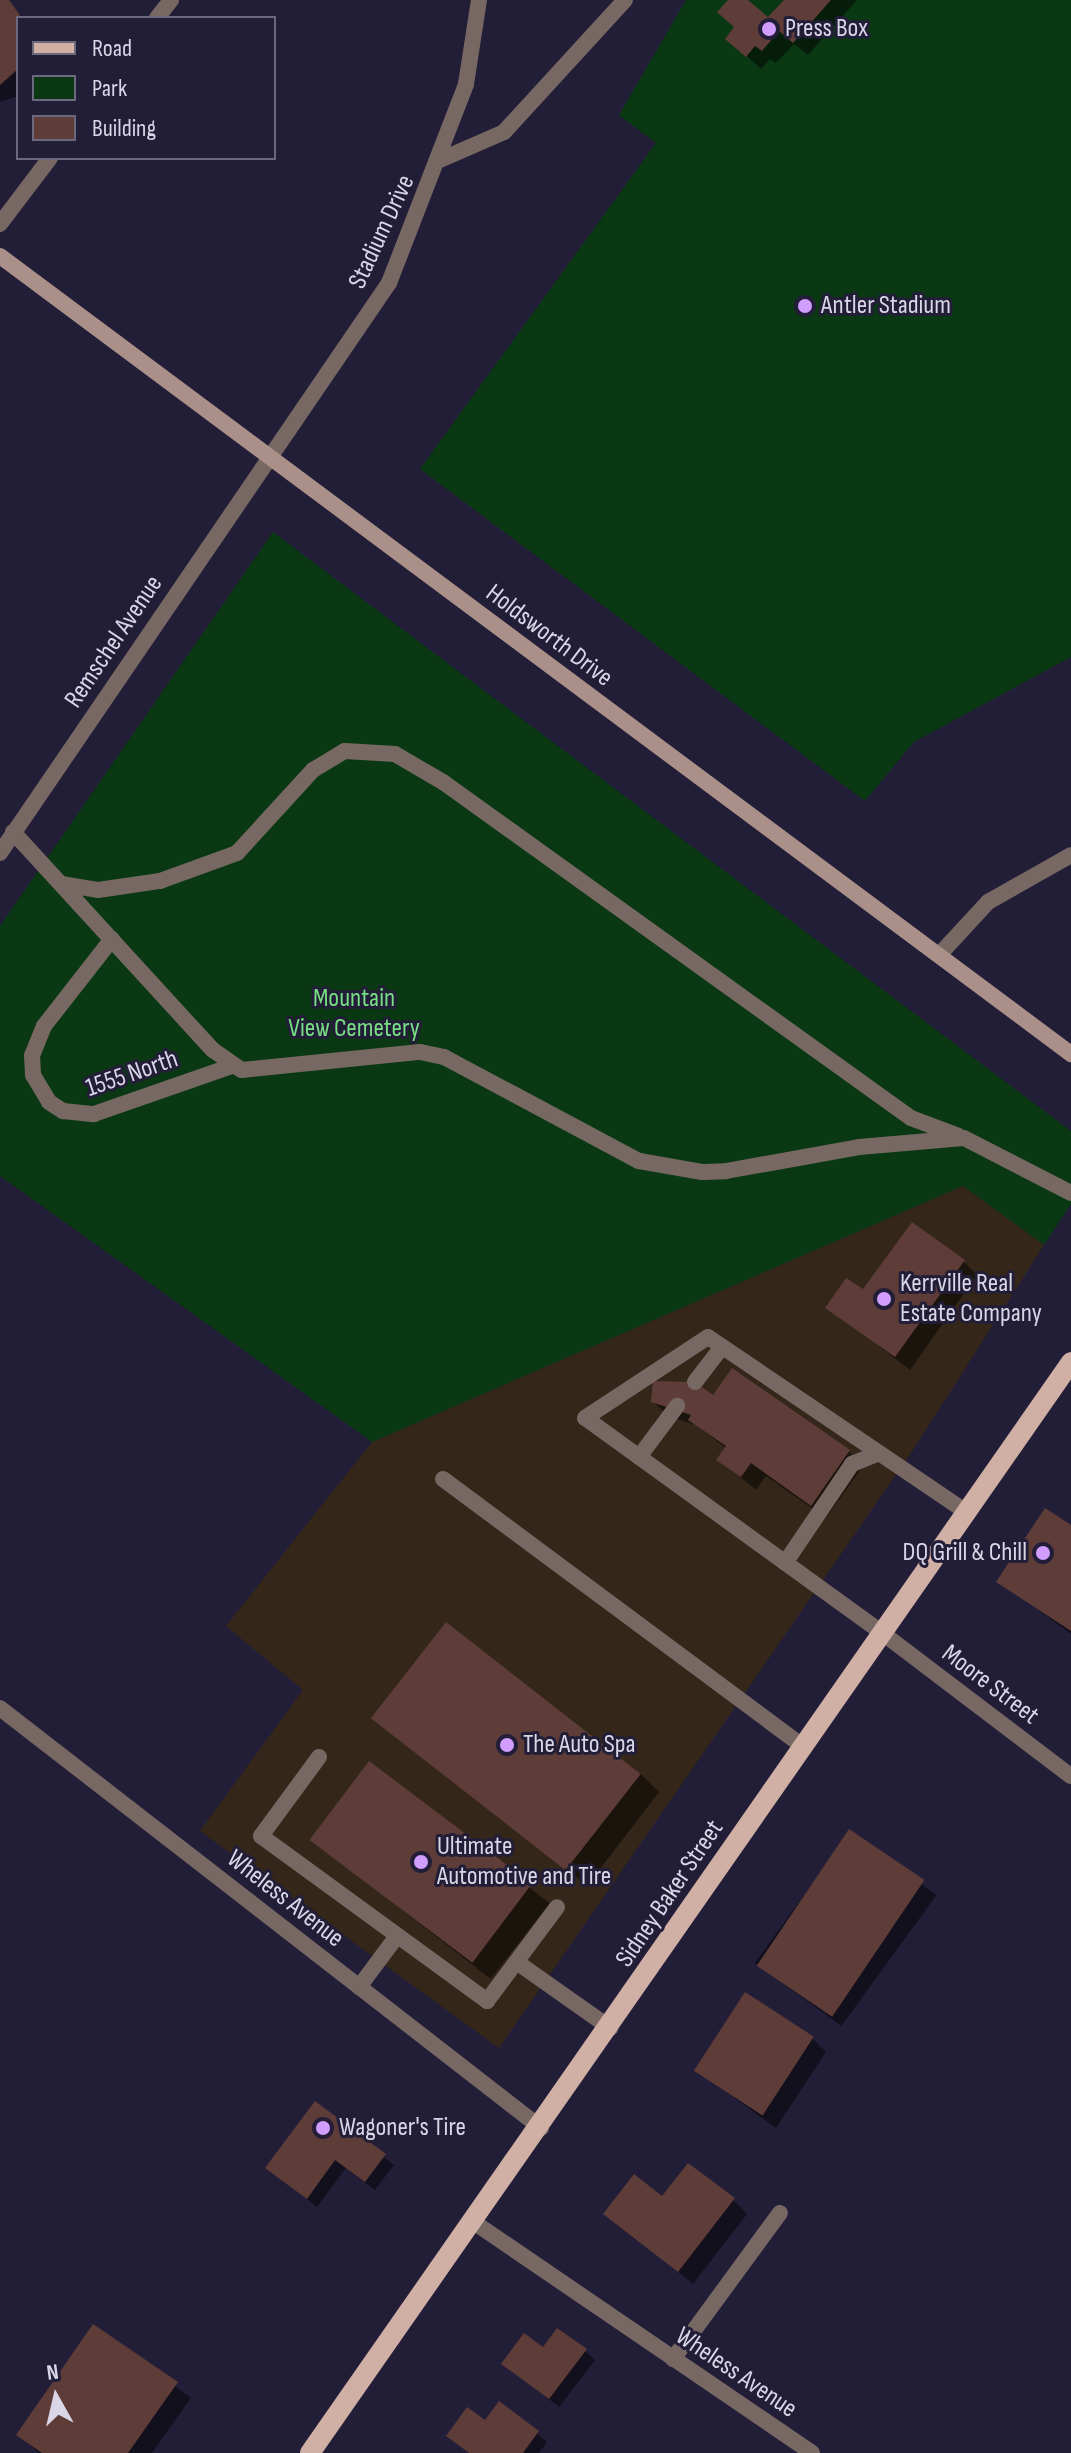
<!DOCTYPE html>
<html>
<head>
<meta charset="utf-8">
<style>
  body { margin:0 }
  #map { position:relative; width:1071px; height:2453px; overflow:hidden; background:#231e38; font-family:"Sofia Sans Condensed",sans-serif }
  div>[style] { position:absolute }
  .commercial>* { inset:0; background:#342719 }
  .green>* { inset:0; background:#0a3813 }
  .shadow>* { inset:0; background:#0007; transform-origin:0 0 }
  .building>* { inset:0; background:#5e3c38; transform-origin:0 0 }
  .service>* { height:16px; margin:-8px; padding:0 8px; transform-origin:8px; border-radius:8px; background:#786863 }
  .minor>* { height:16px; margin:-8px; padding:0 8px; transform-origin:8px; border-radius:8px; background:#786863 }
  .secondary>* { height:16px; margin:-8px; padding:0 8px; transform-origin:8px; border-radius:8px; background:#aa9088 }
  .primary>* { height:20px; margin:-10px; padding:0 10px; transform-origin:10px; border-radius:10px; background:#d0afa4 }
  .dots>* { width:22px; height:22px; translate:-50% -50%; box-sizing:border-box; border:4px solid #231e38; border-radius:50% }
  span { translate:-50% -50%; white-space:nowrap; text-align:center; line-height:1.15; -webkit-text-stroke:6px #231e38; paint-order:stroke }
  .poi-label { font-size:26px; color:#d9d6e8 }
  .left { translate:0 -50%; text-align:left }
  .right { translate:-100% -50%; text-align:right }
  .street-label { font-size:26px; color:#d9d6e8 }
  .park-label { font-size:26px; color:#77df83 }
  .legend { position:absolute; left:16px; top:16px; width:260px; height:144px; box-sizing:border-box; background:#231e38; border:2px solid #6c687e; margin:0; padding:10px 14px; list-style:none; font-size:24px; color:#d9d6e8 }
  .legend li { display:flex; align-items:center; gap:16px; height:40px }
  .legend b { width:40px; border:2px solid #6c687e }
  .north { position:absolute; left:16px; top:2357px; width:80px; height:80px; -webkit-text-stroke:6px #231e38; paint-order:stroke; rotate:352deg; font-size:22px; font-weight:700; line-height:32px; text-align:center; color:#d9d6e8 }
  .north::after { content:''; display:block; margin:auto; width:28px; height:36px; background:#d9d6e8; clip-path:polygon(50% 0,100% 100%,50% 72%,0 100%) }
</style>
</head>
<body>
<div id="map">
  <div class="commercial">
    <i style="clip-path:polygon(963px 1186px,1044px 1245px,913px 1450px,499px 2048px,200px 1831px,303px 1690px,226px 1626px,372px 1442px)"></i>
  </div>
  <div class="green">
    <i style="clip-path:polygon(686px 0,1071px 0,1071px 657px,914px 742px,865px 801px,420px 469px,656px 143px,619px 115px)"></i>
    <i style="clip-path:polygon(273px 532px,1071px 1131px,1071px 1204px,1044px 1245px,963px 1186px,372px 1442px,0 1176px,0 926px)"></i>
  </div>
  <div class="shadow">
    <i style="clip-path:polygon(0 0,25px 18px,18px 18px,18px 96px,0 102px)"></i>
    <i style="clip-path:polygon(730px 0,745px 0,768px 20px,787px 0,857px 0,808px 55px,794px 44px,776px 63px,770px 59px,761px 69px,742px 52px)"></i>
    <i style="clip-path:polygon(963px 1261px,977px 1275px,910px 1370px,828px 1307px)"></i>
    <i style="clip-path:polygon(713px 1397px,849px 1452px,863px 1466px,826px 1518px,766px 1476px,756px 1490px,719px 1459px,726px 1448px,696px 1425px,668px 1416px,653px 1401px)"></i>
    <i style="clip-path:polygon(1071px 1527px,1071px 1634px,999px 1581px)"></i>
    <i style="clip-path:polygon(374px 1717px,641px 1774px,659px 1792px,587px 1886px)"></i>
    <i style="left:370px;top:1763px;width:228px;height:96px;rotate:38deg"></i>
    <i style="left:850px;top:1832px;width:107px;height:162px;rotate:36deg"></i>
    <i style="clip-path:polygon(812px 2038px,826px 2052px,776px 2128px,696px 2070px)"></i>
    <i style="clip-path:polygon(316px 2104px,394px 2165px,375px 2190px,346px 2168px,317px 2207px,268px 2168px)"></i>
    <i style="clip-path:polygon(663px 2199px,733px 2200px,747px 2214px,693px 2284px,605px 2213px)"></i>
    <i style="clip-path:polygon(94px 2326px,191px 2398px,152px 2453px,39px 2453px,18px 2434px)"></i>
    <i style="clip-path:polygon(543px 2350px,585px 2351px,595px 2360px,559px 2407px,504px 2364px)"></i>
    <i style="clip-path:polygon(499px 2403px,547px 2442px,539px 2453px,468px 2453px,448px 2436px,485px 2423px)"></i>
  </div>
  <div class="building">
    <i style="clip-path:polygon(0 0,9px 0,22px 18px,18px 18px,18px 69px,0 85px)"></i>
    <i style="clip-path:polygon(728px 0,748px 0,768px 17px,784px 0,831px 0,793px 43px,779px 31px,762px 51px,755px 46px,746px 57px,725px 39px,734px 27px,717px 12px)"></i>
    <i style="clip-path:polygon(912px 1222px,965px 1260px,895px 1357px,825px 1308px,846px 1278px,863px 1289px)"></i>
    <i style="clip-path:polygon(732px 1368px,850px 1450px,811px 1506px,751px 1463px,741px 1477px,716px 1460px,726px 1446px,688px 1420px,691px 1415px,651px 1402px,653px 1381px,695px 1382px,713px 1395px)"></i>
    <i style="clip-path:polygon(1045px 1508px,1071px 1525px,1071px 1631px,996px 1582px)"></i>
    <i style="left:446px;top:1622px;width:247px;height:122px;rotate:38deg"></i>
    <i style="left:369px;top:1761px;width:204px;height:99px;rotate:37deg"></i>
    <i style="left:849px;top:1829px;width:91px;height:165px;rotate:34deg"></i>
    <i style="left:745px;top:1992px;width:82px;height:94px;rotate:33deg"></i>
    <i style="clip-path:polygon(315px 2101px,386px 2154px,365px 2182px,335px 2160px,307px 2199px,265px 2168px)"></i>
    <i style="clip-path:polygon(688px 2163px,735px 2198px,678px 2272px,603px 2214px,634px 2174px,662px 2196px)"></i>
    <i style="clip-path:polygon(93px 2324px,178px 2382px,128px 2453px,42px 2453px,16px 2435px)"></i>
    <i style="clip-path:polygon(557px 2328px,587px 2349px,549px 2399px,501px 2364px,524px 2333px,543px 2347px)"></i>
    <i style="clip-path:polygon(499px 2401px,539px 2431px,523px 2453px,469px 2453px,446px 2436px,467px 2407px,485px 2420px)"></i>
  </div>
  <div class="service">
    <i style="left:157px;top:18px;width:23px;rotate:-52deg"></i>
    <i style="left:440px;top:160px;width:70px;rotate:-23.6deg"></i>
    <i style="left:504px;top:132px;width:179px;rotate:-47.5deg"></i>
    <i style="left:0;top:224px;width:83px;rotate:-52.9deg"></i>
    <i style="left:13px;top:832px;width:296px;rotate:47.5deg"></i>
    <i style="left:213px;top:1050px;width:35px;rotate:35deg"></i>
    <i style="left:242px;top:1070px;width:179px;rotate:-5.8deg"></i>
    <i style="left:420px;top:1052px;width:25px;rotate:12deg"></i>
    <i style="left:444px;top:1057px;width:221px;rotate:28.1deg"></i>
    <i style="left:639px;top:1161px;width:64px;rotate:9.9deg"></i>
    <i style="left:702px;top:1172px;width:24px;rotate:-2deg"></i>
    <i style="left:726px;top:1171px;width:135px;rotate:-10.2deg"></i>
    <i style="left:859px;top:1147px;width:105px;rotate:-4.9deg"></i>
    <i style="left:964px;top:1138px;width:120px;rotate:27.2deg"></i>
    <i style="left:61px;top:884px;width:37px;rotate:9deg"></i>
    <i style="left:98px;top:890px;width:63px;rotate:-8.3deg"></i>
    <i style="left:160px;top:881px;width:82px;rotate:-20deg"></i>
    <i style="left:237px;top:853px;width:113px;rotate:-47.5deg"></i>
    <i style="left:313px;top:770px;width:37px;rotate:-31deg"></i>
    <i style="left:345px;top:751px;width:50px;rotate:3.4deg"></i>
    <i style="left:395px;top:754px;width:56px;rotate:30.3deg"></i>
    <i style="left:443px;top:782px;width:576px;rotate:35.68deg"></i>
    <i style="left:911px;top:1118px;width:51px;rotate:20.6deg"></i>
    <i style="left:940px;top:954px;width:71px;rotate:-47.3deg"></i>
    <i style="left:988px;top:902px;width:95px;rotate:-29.5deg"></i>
    <i style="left:695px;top:1382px;width:44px;rotate:-52.4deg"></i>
    <i style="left:639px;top:1457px;width:64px;rotate:-53.3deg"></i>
    <i style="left:443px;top:1479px;width:448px;rotate:36.6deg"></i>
    <i style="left:785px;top:1563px;width:120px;rotate:-55.9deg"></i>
    <i style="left:852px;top:1464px;width:29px;rotate:-22deg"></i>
    <i style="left:881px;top:1632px;width:365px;rotate:-144.1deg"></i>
    <i style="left:585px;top:1418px;width:147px;rotate:-33.4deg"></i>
    <i style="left:708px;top:1337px;width:310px;rotate:34.1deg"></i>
    <i style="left:319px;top:1757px;width:98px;rotate:126.3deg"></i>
    <i style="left:261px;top:1836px;width:280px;rotate:36.1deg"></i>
    <i style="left:487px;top:2001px;width:117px;rotate:-53.3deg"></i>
    <i style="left:518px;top:1963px;width:113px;rotate:35.2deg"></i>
    <i style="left:359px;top:1987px;width:64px;rotate:-53.3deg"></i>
    <i style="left:673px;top:2359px;width:181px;rotate:-53.8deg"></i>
  </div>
  <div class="minor">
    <i style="left:0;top:853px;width:690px;rotate:-55.69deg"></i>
    <i style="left:389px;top:283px;width:213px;rotate:-68.8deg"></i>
    <i style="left:466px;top:84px;width:85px;rotate:-81.2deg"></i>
    <i style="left:112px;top:939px;width:110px;rotate:128deg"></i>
    <i style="left:44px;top:1026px;width:31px;rotate:112deg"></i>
    <i style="left:32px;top:1055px;width:20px;rotate:87deg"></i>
    <i style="left:33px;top:1075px;width:31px;rotate:59deg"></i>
    <i style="left:49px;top:1102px;width:17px;rotate:33deg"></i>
    <i style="left:63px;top:1111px;width:31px;rotate:6deg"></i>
    <i style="left:94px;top:1114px;width:146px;rotate:-19.2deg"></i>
    <i style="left:881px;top:1632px;width:238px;rotate:37.2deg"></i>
    <i style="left:0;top:1708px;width:685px;rotate:37.82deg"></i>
    <i style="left:475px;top:2223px;width:408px;rotate:34.3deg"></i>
  </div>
  <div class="secondary">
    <i style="left:0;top:256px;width:1336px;rotate:36.69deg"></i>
  </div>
  <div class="primary">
    <i style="left:310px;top:2453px;width:1330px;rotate:-55.1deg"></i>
  </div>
  <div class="dots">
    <i style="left:769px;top:29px;background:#d19dfe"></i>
    <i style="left:805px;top:306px;background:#d19dfe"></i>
    <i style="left:884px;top:1299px;background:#d19dfe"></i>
    <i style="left:1043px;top:1553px;background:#d19dfe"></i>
    <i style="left:507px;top:1745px;background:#d19dfe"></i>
    <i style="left:421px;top:1862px;background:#d19dfe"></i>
    <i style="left:323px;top:2128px;background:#d19dfe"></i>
  </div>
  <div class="poi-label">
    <span class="left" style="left:785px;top:29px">Press Box</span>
    <span class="left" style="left:821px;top:306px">Antler Stadium</span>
    <span class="left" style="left:900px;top:1299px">Kerrville Real<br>Estate Company</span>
    <span class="right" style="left:1027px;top:1553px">DQ Grill &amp; Chill</span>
    <span class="left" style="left:523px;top:1745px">The Auto Spa</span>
    <span class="left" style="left:437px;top:1862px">Ultimate<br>Automotive and Tire</span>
    <span class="left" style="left:339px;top:2128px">Wagoner's Tire</span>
  </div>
  <div class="street-label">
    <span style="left:382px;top:232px;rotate:-65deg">Stadium Drive</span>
    <span style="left:549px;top:636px;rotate:37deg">Holdsworth Drive</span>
    <span style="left:114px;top:642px;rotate:-56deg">Remschel Avenue</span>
    <span style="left:132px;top:1074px;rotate:-19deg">1555 North</span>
    <span style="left:990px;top:1685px;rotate:37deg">Moore Street</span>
    <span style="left:670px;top:1894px;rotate:-56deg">Sidney Baker Street</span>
    <span style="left:285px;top:1899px;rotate:38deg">Wheless Avenue</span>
    <span style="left:736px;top:2373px;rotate:34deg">Wheless Avenue</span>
  </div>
  <div class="park-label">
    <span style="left:354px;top:1014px">Mountain<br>View Cemetery</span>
  </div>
  <ul class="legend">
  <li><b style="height:10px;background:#d0afa4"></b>Road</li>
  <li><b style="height:22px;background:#0a3813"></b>Park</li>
  <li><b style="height:22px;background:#5e3c38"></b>Building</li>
  </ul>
  <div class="north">N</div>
</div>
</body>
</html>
